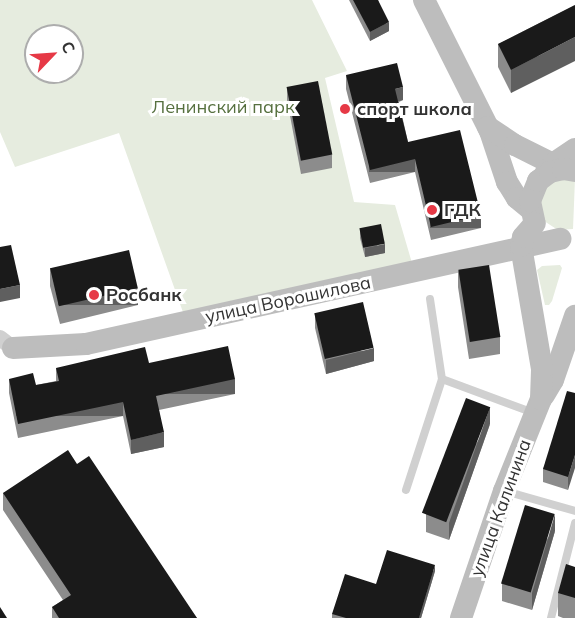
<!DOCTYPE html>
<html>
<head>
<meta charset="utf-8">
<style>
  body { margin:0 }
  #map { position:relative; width:575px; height:618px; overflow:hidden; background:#fff; font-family:Mulish,sans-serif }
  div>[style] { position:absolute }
  .green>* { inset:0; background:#e6ecdf }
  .lane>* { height:8px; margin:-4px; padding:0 4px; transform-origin:4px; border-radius:4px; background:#d0d0d0 }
  .street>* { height:16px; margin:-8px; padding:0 8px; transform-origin:8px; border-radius:8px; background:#d0d0d0 }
  .secondary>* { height:22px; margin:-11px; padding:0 11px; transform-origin:11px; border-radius:11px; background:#bdbdbd }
  .wall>* { inset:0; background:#8c8c8c }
  .shaded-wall>* { inset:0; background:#5f5f5f; transform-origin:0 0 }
  .building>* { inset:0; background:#1a1a1a; transform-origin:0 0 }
  .dots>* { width:16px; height:16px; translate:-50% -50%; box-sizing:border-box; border:3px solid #fff; border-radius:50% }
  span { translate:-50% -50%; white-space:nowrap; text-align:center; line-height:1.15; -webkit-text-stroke:6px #fff; paint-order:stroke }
  .park-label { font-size:18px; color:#56703f }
  .poi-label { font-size:18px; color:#333; font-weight:700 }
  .left { translate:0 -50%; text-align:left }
  .street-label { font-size:18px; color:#333 }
  .north { position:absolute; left:24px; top:24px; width:60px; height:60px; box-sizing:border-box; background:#fff; border:2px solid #adadad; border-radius:50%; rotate:65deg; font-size:16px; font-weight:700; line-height:24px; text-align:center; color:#333 }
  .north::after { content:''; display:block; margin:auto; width:21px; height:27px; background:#e63946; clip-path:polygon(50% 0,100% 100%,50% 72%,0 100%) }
</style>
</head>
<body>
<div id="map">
  <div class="green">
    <i style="clip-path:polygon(evenodd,0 0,312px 0,347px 71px,325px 78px,354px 202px,395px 205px,412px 263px,184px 315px,119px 133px,15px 167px,0 132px,0 0,36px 36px,72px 36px,72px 72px,36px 72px,36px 36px)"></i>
    <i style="clip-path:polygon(553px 179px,575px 179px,573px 229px,558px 230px,544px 221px,538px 197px)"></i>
    <i style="clip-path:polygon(560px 265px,562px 268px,552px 301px,549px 305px,545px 305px,537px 270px,542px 266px)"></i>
  </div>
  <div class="lane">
    <i style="left:430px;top:299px;width:81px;rotate:81.5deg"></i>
    <i style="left:406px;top:490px;width:117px;rotate:-72deg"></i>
    <i style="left:442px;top:379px;width:98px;rotate:20.3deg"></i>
    <i style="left:505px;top:491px;width:73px;rotate:15.9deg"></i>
    <i style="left:551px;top:618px;width:98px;rotate:-75.8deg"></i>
  </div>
  <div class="street">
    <i style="left:0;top:338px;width:16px;rotate:38deg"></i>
  </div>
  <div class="secondary">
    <i style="left:424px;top:0;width:147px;rotate:63.3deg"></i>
    <i style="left:490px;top:131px;width:54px;rotate:71.6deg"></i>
    <i style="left:507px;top:182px;width:19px;rotate:58deg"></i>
    <i style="left:517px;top:198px;width:17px;rotate:40deg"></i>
    <i style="left:488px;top:127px;width:32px;rotate:34deg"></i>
    <i style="left:515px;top:145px;width:54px;rotate:26.6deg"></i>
    <i style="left:546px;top:172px;width:12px;rotate:-48deg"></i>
    <i style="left:554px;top:163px;width:25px;rotate:-34deg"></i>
    <i style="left:534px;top:220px;width:19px;rotate:-102deg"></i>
    <i style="left:530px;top:201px;width:22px;rotate:-68deg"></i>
    <i style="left:538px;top:181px;width:15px;rotate:-37deg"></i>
    <i style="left:550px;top:172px;width:13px;rotate:-13deg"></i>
    <i style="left:563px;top:169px;width:12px;rotate:9deg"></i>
    <i style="left:13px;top:348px;width:73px;rotate:-3.1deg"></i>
    <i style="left:86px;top:344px;width:486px;rotate:-12.5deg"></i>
    <i style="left:544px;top:395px;width:17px;rotate:-59deg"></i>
    <i style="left:553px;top:380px;width:68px;rotate:-71deg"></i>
    <i style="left:461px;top:618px;width:134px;rotate:-71.3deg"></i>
    <i style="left:504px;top:491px;width:99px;rotate:-68.1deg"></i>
    <i style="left:541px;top:399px;width:30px;rotate:-88deg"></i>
    <i style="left:542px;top:369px;width:125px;rotate:-99.7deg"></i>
    <i style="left:521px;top:246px;width:9px;rotate:-77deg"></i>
    <i style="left:523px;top:237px;width:18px;rotate:-49deg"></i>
  </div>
  <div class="wall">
    <i style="clip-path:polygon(349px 0,378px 0,389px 31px,370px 41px)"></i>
    <i style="clip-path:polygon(575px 5px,511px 93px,498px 67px,498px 44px)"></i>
    <i style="clip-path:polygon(346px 75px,403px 100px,399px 102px,408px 142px,481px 228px,431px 240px,415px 172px,370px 183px,346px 89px)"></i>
    <i style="clip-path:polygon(287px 87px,332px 155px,332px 168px,301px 174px,287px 100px)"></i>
    <i style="clip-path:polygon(360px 229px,385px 253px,365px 257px,360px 238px)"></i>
    <i style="clip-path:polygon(50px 268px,138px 305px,60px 324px,50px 286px)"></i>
    <i style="clip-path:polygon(458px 270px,500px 337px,500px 354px,469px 359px,458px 287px)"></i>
    <i style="clip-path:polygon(315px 315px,374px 361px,326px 374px,315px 328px)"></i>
    <i style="clip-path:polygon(149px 363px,235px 394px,159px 410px,164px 447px,131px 454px,123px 416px,18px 438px,9px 393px,9px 379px,36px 385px,56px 381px,56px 368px)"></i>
    <i style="clip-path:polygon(575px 393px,568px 490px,543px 482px,543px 469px)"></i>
    <i style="clip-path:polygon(490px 424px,449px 540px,426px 532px,426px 514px)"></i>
    <i style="clip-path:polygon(77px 464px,197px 618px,52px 618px,52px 607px,63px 600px,3px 510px,3px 493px)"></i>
    <i style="clip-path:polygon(555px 531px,532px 610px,502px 601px,502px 584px)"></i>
    <i style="clip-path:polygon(575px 567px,575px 618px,563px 618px,558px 616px,558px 593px)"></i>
    <i style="clip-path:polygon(435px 571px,421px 618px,332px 618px,332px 614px,376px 584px)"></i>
  </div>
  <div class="shaded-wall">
    <i style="clip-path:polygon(389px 22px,389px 31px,370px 41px,370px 32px)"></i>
    <i style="clip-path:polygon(575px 37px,575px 61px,511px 93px,511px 70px)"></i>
    <i style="clip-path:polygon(403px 87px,403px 100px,395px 102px,395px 89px)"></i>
    <i style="left:415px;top:159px;width:13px;height:46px;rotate:90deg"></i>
    <i style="left:481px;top:215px;width:13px;height:51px;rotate:90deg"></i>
    <i style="clip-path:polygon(385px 244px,385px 253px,365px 257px,365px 248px)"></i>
    <i style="clip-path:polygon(20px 285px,20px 298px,0 302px,0 289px)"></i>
    <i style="left:138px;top:288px;width:17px;height:80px;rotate:90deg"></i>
    <i style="clip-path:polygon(374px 348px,374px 361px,326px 374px,326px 360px)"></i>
    <i style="left:235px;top:379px;width:15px;height:81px;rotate:90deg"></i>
    <i style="left:123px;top:402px;width:14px;height:107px;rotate:90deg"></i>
    <i style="clip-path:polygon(490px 407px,490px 424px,449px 540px,449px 523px)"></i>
    <i style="clip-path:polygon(164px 432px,164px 447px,131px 454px,131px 440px)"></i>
    <i style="clip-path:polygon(575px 455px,575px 468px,568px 490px,568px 477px)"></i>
    <i style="clip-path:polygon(555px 514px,555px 531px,532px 610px,532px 593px)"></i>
    <i style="clip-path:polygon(435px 565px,435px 571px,421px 618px,419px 618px)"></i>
  </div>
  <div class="building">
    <i style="clip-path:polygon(353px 0,378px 0,389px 22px,370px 32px)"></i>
    <i style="clip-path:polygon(575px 5px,575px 37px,511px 70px,498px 44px)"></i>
    <i style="clip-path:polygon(397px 63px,403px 87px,395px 89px,408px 142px,460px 130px,481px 215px,431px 227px,415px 159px,370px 170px,346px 75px)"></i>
    <i style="left:318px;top:81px;width:75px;height:32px;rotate:79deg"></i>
    <i style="left:381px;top:224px;width:20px;height:22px;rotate:79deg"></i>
    <i style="clip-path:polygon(11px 245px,20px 285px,0 289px,0 247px)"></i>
    <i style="left:129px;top:250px;width:39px;height:81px;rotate:77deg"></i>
    <i style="left:489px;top:265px;width:73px;height:31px;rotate:81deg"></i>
    <i style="left:363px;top:302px;width:47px;height:50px;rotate:77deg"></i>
    <i style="clip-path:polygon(228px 346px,235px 379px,156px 396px,164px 432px,131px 440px,123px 402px,18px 424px,9px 379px,33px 373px,36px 385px,59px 381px,56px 368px,145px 347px,149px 363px)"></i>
    <i style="clip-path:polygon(567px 391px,575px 393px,575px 455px,568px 477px,543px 469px)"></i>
    <i style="left:466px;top:398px;width:26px;height:123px;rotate:21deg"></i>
    <i style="clip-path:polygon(68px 450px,77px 464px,89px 456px,197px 618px,59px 618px,52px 607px,71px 595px,3px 493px)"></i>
    <i style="left:525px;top:505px;width:31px;height:82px;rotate:17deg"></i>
    <i style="clip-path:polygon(387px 550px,435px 565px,419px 618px,346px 618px,332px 614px,345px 574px,376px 584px)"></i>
    <i style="clip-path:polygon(566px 564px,575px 567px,575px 598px,558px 593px)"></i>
    <i style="clip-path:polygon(0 607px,7px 618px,0 618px)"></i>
  </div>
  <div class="dots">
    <i style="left:345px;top:109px;background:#e63946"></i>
    <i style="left:432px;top:210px;background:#e63946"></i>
    <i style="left:94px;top:295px;background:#e63946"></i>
  </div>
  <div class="park-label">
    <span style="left:223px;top:107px">Ленинский парк</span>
  </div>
  <div class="poi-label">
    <span class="left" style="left:357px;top:109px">спорт школа</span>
    <span class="left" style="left:444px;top:210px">ГДК</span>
    <span class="left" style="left:106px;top:295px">Росбанк</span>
  </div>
  <div class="street-label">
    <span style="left:288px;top:300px;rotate:-12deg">улица Ворошилова</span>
    <span style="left:501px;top:508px;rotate:-70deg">улица Калинина</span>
  </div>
  <div class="north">С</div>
</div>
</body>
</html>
